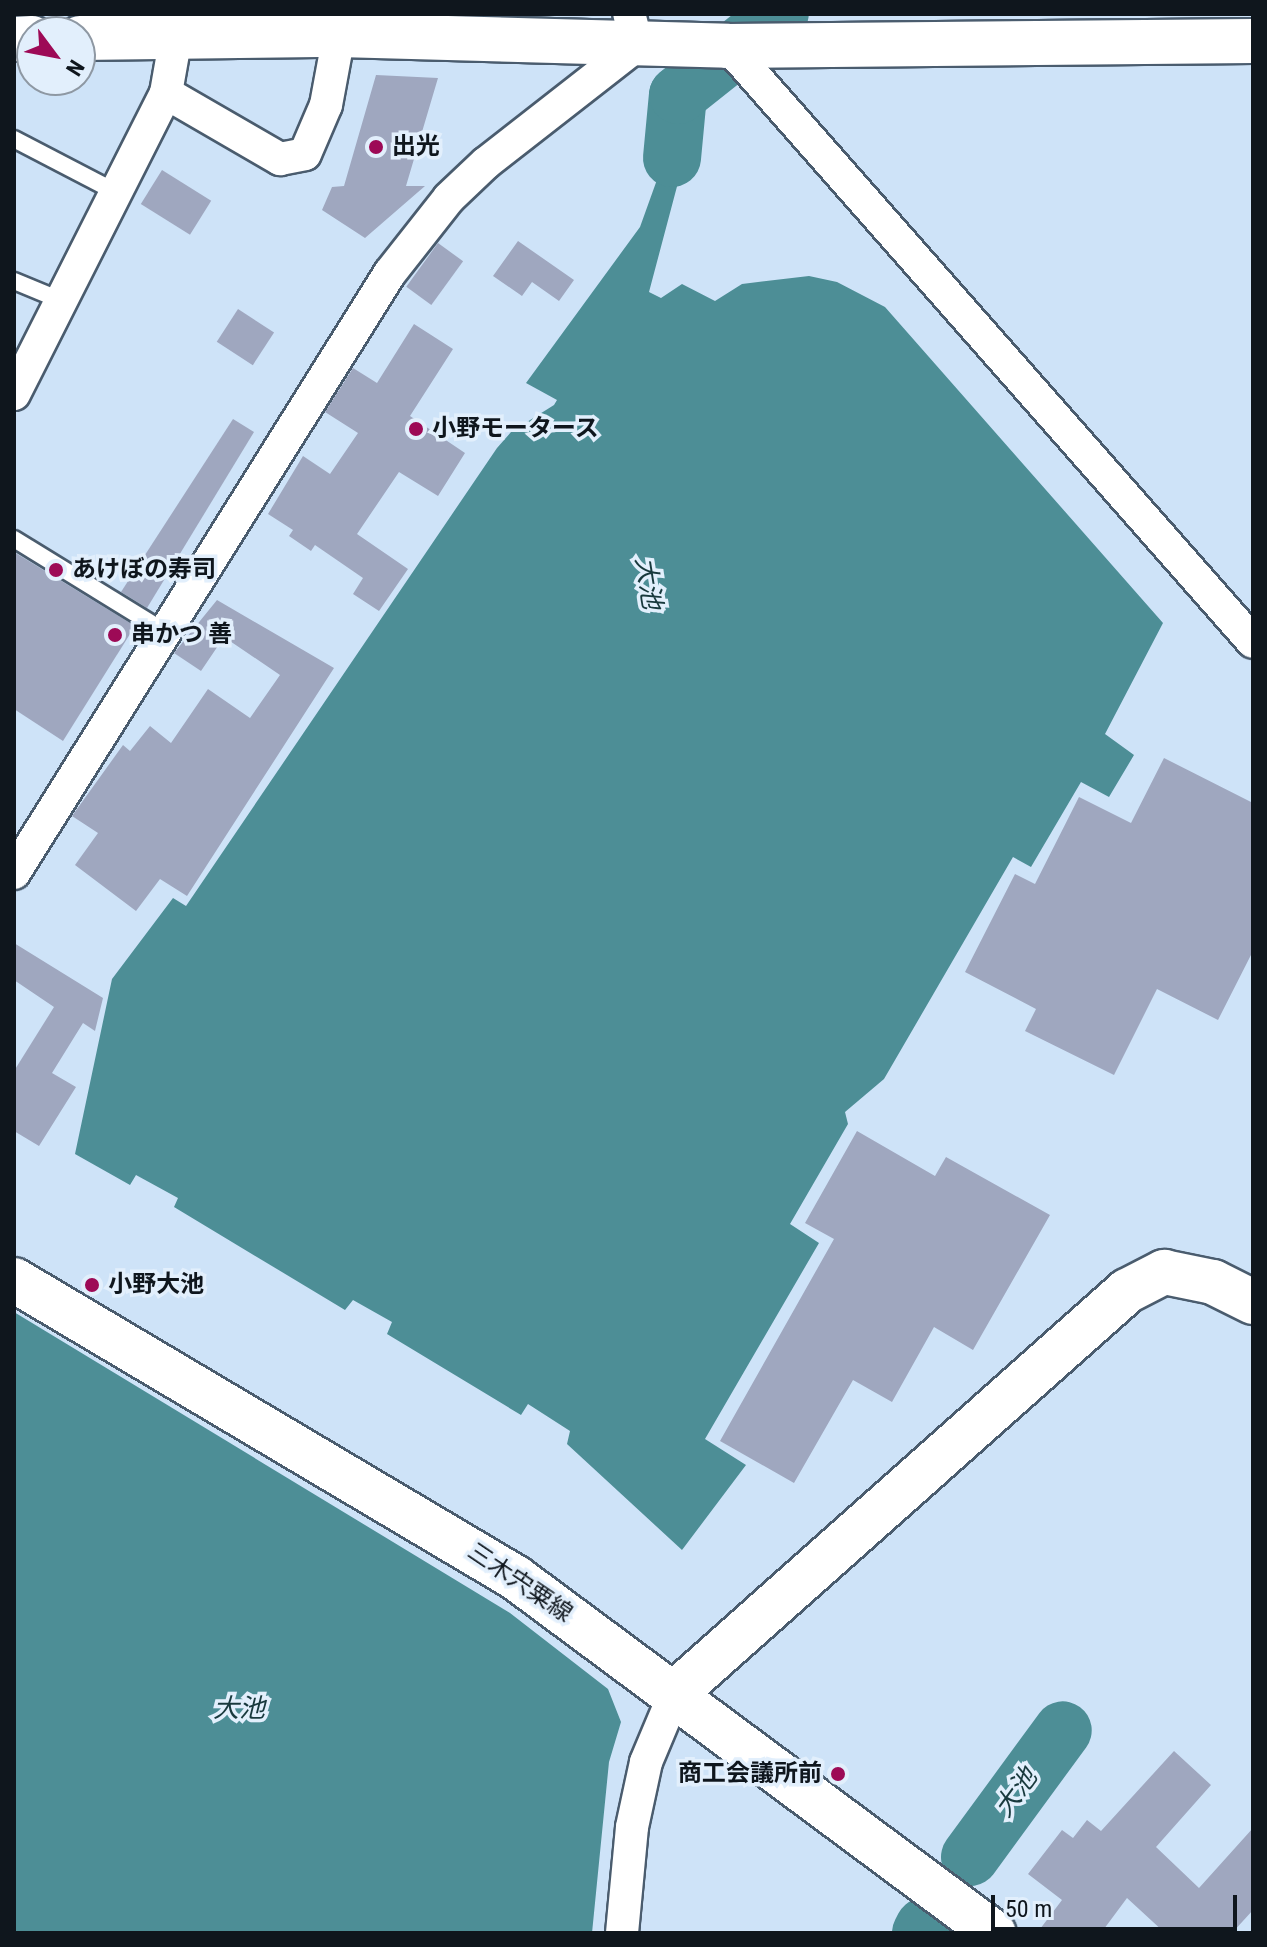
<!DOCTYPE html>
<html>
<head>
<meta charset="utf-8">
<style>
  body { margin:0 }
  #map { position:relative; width:1267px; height:1947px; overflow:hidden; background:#cee3f8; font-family:"Roboto Condensed","Noto Sans JP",sans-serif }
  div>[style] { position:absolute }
  .water>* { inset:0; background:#4d8e96 }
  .river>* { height:58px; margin:-29px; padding:0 29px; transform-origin:29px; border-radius:29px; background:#4d8e96 }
  .building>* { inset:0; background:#9fa7bf; transform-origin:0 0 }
  .roads { filter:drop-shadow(2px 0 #4a5c6e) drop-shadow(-2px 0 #4a5c6e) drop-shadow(0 2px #4a5c6e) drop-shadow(0 -2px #4a5c6e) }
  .lane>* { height:16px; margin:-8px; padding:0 8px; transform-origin:8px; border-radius:8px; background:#fff }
  .street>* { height:32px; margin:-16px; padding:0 16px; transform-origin:16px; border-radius:16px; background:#fff }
  .secondary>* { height:44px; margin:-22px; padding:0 22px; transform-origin:22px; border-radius:22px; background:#fff }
  .primary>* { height:44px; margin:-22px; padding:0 22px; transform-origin:22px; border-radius:22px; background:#fff }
  .dots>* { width:22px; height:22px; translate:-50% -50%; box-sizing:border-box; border:4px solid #e2effc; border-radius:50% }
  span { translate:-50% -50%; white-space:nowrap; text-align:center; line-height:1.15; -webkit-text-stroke:7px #e2effc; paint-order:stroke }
  .poi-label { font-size:24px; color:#0f161d; font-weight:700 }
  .left { translate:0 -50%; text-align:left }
  .right { translate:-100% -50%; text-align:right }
  .street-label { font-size:24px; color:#0f161d }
  .water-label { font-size:26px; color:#18393d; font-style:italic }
  .frame { position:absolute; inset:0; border:16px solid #0f161d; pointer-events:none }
  .north { position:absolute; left:16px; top:16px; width:80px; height:80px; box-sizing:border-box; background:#e2effc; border:2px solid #8e98a3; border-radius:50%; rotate:122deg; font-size:22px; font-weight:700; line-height:32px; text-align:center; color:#0f161d }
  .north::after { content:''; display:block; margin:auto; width:28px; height:36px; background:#9d0a56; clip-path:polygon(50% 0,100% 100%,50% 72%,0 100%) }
  .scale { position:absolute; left:991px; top:1895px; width:246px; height:36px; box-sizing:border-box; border:4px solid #0f161d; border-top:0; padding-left:10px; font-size:24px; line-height:28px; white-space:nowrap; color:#0f161d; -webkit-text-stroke:6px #e2effc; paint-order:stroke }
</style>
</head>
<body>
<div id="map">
  <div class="water">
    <i style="clip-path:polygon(687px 78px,688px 145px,649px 292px,661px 298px,682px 284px,715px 301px,742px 284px,809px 276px,837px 282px,885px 307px,1163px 623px,1105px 734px,1134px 755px,1109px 797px,1081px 782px,1031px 867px,1013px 857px,884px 1079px,845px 1112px,848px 1124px,790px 1224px,819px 1243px,705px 1439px,746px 1465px,682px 1550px,567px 1444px,570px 1431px,528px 1404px,521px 1415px,387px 1334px,392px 1322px,353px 1300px,345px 1310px,174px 1207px,178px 1198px,136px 1175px,130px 1185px,75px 1154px,112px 979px,173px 898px,186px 906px,497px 448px,511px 432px,554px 405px,557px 400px,526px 383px,640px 227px,663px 163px,667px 84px)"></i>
    <i style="clip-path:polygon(14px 1312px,510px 1613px,608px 1689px,621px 1722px,609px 1762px,592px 1933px,14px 1933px)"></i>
  </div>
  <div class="river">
    <i style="left:672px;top:158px;width:63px;rotate:-84.6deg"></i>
    <i style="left:678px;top:95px;width:130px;rotate:-38.5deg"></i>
    <i style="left:970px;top:1857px;width:157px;rotate:-53.8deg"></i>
    <i style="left:921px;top:1933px;width:7px;rotate:-63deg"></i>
  </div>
  <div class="building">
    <i style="clip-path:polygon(376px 75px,438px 78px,406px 186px,425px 186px,365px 238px,322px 210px,332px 187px,344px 186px)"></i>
    <i style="left:162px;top:170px;width:58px;height:40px;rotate:32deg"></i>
    <i style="clip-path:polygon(518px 241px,574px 280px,559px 301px,532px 282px,522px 296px,493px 276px)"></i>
    <i style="left:438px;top:243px;width:31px;height:54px;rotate:36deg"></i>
    <i style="left:238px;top:309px;width:43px;height:39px;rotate:33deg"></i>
    <i style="clip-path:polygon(414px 324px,453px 349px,410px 416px,465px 453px,438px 496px,399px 472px,357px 534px,408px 569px,379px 611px,353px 594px,363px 578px,315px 545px,311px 551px,289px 536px,293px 530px,268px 514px,303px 456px,330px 474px,358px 433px,325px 412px,353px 368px,377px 383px)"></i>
    <i style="clip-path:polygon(233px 419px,254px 432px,147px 608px,121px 592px)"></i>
    <i style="clip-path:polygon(14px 552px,135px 626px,63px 741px,14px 709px)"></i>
    <i style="clip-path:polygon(217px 600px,334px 668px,187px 896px,160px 879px,136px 911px,75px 865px,98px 833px,72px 816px,123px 745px,130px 751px,150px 726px,171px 743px,208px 689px,250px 718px,280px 675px,224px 637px,201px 671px,174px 653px)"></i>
    <i style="clip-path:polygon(1164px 758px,1253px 803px,1253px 951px,1218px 1020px,1157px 989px,1114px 1075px,1025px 1031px,1036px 1009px,965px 972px,1015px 874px,1035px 884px,1079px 797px,1131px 823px)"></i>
    <i style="clip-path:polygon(14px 943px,103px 998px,95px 1031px,83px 1023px,52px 1073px,76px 1087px,39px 1146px,14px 1131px,14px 1071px,54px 1007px,14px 980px)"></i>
    <i style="clip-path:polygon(857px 1131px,935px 1176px,946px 1157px,1050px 1215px,973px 1350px,934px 1327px,892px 1402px,853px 1380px,794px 1483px,720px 1441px,834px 1239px,805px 1223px)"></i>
    <i style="clip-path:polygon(1174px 1751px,1211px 1785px,1156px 1847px,1199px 1888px,1253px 1828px,1253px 1910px,1232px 1933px,1165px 1933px,1127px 1898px,1101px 1933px,1037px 1933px,1062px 1900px,1028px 1874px,1062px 1830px,1073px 1838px,1087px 1820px,1101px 1831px)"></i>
  </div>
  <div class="roads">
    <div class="lane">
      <i style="left:14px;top:139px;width:113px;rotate:27.5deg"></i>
      <i style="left:14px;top:281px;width:50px;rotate:22.4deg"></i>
      <i style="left:14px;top:539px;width:177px;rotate:31.6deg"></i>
    </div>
    <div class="street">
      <i style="left:728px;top:46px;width:794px;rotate:48.62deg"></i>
      <i style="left:166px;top:93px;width:132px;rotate:30.1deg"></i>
      <i style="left:280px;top:159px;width:25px;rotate:-11deg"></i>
      <i style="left:305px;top:154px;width:53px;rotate:-66.8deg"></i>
      <i style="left:326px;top:105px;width:71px;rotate:-79.5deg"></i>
      <i style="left:14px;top:394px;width:337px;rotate:-63.2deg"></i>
      <i style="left:166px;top:93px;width:58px;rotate:-80deg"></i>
      <i style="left:14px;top:873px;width:708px;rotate:-57.93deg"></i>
      <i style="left:390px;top:273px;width:95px;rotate:-51.8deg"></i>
      <i style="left:449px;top:198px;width:51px;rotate:-43.4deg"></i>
      <i style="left:486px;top:163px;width:192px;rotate:-38deg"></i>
      <i style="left:637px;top:45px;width:32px;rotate:-104deg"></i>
      <i style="left:622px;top:1933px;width:106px;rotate:-84.6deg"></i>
      <i style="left:632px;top:1827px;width:66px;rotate:-77.8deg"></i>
      <i style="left:646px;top:1762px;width:75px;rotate:-67.2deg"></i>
    </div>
    <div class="secondary">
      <i style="left:80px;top:38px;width:259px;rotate:-0.7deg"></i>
      <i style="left:339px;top:35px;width:389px;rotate:1.6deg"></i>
      <i style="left:728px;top:46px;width:525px;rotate:-0.55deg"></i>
      <i style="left:14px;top:39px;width:18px;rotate:-3deg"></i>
      <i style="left:675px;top:1693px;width:605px;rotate:-41.65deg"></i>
      <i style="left:1127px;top:1291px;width:42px;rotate:-27.2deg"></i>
      <i style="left:1164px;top:1272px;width:50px;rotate:11.5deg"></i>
      <i style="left:1213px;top:1282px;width:45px;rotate:26.6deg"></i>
    </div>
    <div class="primary">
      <i style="left:14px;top:1280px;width:584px;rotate:30.69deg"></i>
      <i style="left:516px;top:1578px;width:595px;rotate:36.6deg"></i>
    </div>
  </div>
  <div class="dots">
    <i style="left:376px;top:147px;background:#9d0a56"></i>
    <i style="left:416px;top:429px;background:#9d0a56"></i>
    <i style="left:56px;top:570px;background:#9d0a56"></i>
    <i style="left:115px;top:635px;background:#9d0a56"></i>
    <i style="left:92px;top:1285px;background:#9d0a56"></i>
    <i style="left:838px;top:1774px;background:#9d0a56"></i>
  </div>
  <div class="poi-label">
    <span class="left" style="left:392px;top:147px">出光</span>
    <span class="left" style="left:432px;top:429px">小野モータース</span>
    <span class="left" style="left:72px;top:570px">あけぼの寿司</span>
    <span class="left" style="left:131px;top:635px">串かつ 善</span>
    <span class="left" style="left:108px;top:1285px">小野大池</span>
    <span class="right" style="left:822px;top:1774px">商工会議所前</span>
  </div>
  <div class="street-label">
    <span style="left:520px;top:1583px;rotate:34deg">三木宍粟線</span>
  </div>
  <div class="water-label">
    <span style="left:648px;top:583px;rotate:81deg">大池</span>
    <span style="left:239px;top:1709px">大池</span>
    <span style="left:1016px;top:1793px;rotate:-54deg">大池</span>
  </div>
  <div class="frame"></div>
  <div class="north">N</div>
  <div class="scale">50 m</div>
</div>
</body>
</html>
